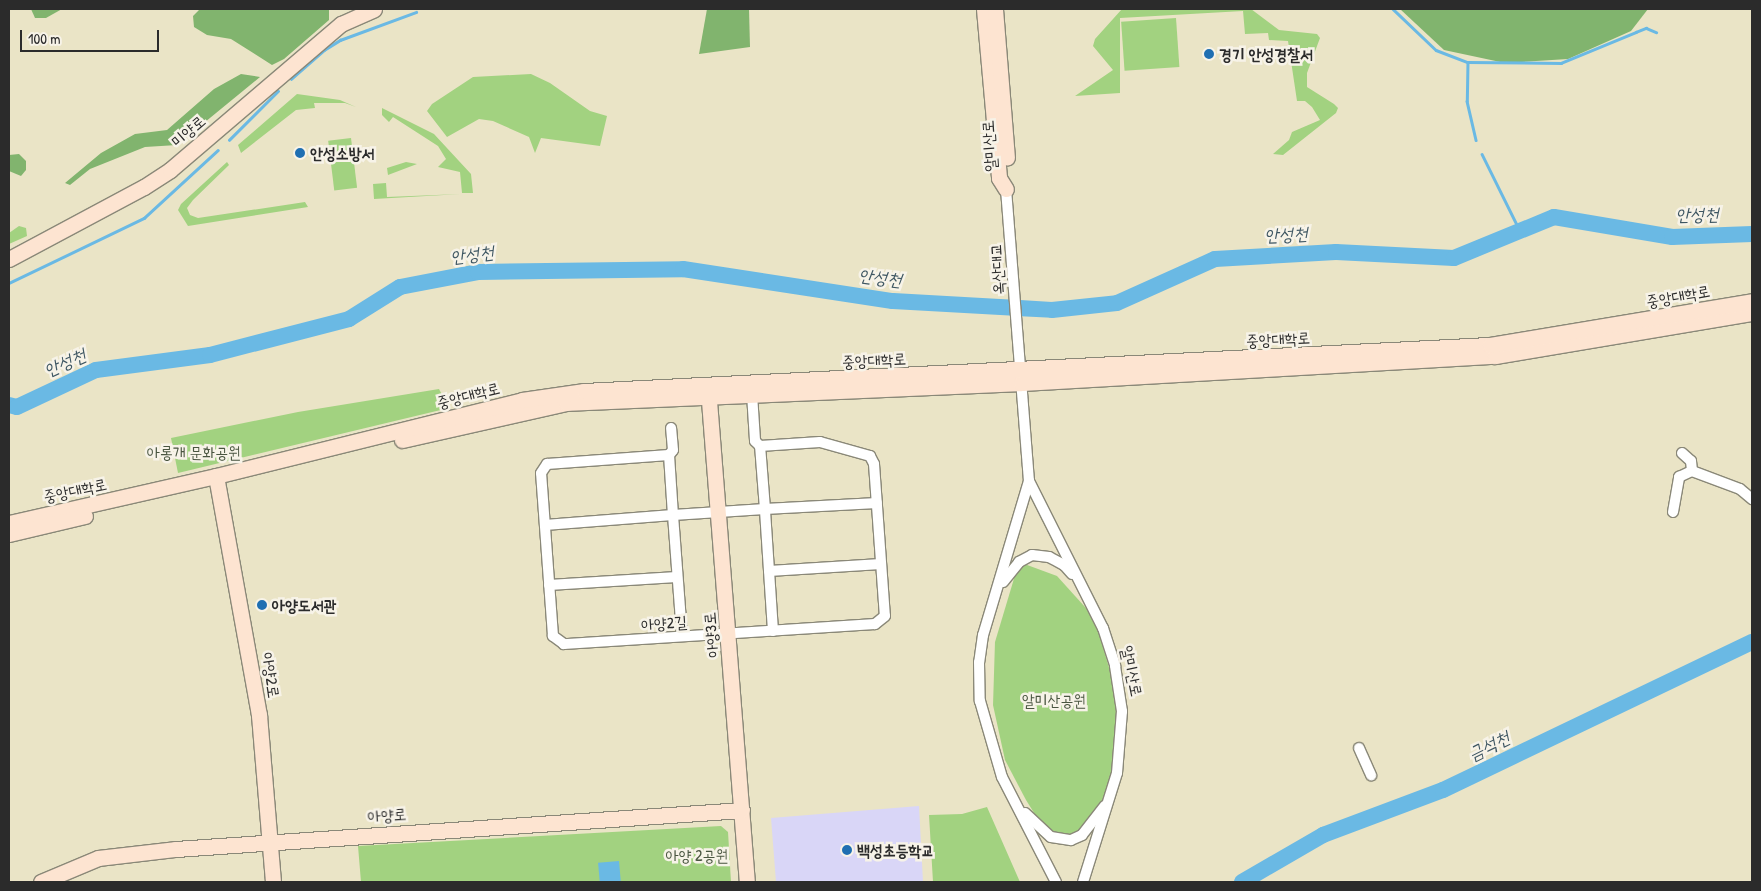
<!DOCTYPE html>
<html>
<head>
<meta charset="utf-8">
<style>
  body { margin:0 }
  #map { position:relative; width:1761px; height:891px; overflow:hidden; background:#eae4c6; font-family:"Patrick Hand","Poor Story",sans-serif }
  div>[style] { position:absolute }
  .built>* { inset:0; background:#d9d6f7 }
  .green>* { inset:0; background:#a2d280; transform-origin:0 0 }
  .forest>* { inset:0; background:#81b46e }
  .water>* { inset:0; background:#6ab9e4; transform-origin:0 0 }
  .stream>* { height:2.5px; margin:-1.25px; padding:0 1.25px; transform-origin:1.25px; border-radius:1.25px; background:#6ab9e4 }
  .river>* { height:16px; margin:-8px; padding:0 8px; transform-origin:8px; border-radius:8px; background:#6ab9e4 }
  .roads { filter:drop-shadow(1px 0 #8a8878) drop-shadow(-1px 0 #8a8878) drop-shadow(0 1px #8a8878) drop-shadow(0 -1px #8a8878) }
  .street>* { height:10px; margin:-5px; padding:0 5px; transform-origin:5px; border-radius:5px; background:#fff }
  .secondary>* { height:15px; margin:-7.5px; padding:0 7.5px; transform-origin:7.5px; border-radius:7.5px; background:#fde4d1 }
  .dots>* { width:14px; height:14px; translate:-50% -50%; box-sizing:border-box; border:2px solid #f7f3e8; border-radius:50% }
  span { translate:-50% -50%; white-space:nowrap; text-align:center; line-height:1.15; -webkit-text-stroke:5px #f7f3e8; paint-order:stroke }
  .poi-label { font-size:16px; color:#2b2b2b; font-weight:700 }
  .left { translate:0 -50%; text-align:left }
  .street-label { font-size:16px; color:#2b2b2b }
  .park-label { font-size:16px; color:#495540 }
  .water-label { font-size:18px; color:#3e5662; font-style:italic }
  .frame { position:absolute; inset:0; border:10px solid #2b2b2b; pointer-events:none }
  .scale { position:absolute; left:20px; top:30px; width:139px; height:22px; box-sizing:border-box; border:2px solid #2b2b2b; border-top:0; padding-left:6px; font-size:15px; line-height:18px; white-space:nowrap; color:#2b2b2b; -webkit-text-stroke:4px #f7f3e8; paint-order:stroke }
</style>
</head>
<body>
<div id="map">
  <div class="built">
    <i style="clip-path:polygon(919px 806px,923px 882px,776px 882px,771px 818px)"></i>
  </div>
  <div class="green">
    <i style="clip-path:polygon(1122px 9px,1251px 9px,1279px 30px,1317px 34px,1320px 38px,1307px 73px,1307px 87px,1334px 104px,1338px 108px,1336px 113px,1283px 155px,1273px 154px,1289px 140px,1292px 132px,1320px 120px,1312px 107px,1305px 101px,1297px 101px,1288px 41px,1269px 40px,1268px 33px,1245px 34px,1243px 11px,1120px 18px,1120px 93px,1075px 96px,1113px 70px,1093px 46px,1095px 39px)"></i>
    <i style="left:1176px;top:18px;width:49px;height:55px;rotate:86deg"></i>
    <i style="clip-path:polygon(531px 74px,550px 83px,590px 111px,607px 116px,600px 146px,541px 138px,535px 153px,529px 137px,493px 121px,479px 119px,447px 137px,427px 111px,432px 104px,473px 77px)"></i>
    <i style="clip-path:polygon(297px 94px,340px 100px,356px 107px,345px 103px,314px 103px,315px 108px,296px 110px,241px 153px,238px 145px)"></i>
    <i style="clip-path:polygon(382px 108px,434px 134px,471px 174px,473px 193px,462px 193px,460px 172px,438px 167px,446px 159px,438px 146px,393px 117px,389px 122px,382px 115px)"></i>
    <i style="left:351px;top:138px;width:50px;height:23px;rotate:83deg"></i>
    <i style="clip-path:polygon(227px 162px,229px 165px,193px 200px,187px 208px,190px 215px,198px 218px,305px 202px,308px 207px,188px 226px,178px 210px,181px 204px)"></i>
    <i style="clip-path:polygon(406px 162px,417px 164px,388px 175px,387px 168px)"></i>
    <i style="clip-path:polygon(386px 183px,387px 197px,461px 194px,374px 199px,373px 184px)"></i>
    <i style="clip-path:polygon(19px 226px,26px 228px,27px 236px,9px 244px,9px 233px)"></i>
    <i style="clip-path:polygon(439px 389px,449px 408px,178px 473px,171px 438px,298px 412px)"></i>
    <i style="clip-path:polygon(1019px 562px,1057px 576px,1094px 617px,1114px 684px,1119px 738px,1101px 821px,1073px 838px,1046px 832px,1026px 800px,1005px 760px,993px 705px,995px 642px)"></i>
    <i style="clip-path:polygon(987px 807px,1020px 882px,933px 882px,929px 815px,962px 814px)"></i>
    <i style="clip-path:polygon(721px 826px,728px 832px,731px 882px,361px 882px,358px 846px)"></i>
  </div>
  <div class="forest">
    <i style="clip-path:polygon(31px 9px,62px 9px,46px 18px,35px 18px)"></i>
    <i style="clip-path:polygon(329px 9px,329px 20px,284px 59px,272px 65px,231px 39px,207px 35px,194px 27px,193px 16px,199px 10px)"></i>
    <i style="clip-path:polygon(707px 9px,749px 9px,750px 47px,699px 54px)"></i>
    <i style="clip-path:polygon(1400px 9px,1648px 9px,1631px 31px,1568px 59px,1505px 63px,1444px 50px)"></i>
    <i style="clip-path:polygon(241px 74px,260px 77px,177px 145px,145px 147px,90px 169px,70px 185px,65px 183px,101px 153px,135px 134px,167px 130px,214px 89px)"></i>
    <i style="clip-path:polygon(19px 154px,26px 161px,26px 170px,21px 176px,9px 171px,9px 155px)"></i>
  </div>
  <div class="water">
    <i style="left:619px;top:861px;width:21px;height:21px;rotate:85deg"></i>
  </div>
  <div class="stream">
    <i style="left:1393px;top:9px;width:59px;rotate:43.6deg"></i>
    <i style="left:1436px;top:50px;width:34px;rotate:21deg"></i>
    <i style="left:1468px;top:62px;width:93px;rotate:0.6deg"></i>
    <i style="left:1561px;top:63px;width:81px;rotate:-22.5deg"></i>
    <i style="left:1636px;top:32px;width:11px;rotate:-22deg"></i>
    <i style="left:1646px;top:28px;width:11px;rotate:22deg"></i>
    <i style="left:1468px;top:62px;width:39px;rotate:91deg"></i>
    <i style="left:1467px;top:101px;width:40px;rotate:77deg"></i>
    <i style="left:291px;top:79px;width:44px;rotate:-41.3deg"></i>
    <i style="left:324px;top:50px;width:19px;rotate:-32deg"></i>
    <i style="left:340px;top:40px;width:81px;rotate:-20.2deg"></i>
    <i style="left:229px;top:140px;width:69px;rotate:-45deg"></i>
    <i style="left:1482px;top:154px;width:86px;rotate:63.7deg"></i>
    <i style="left:9px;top:283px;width:150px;rotate:-25.7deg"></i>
    <i style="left:144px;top:218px;width:100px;rotate:-42.6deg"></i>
  </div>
  <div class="river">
    <i style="left:9px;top:405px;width:8px;rotate:14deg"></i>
    <i style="left:17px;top:407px;width:87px;rotate:-25.1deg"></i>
    <i style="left:96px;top:370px;width:115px;rotate:-7.5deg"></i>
    <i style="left:210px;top:355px;width:144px;rotate:-14.5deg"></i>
    <i style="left:349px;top:319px;width:60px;rotate:-32.1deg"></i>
    <i style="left:400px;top:287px;width:79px;rotate:-10.9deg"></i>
    <i style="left:478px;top:272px;width:205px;rotate:-0.8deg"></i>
    <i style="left:683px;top:269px;width:212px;rotate:8.7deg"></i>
    <i style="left:893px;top:301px;width:159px;rotate:3.2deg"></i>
    <i style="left:1052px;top:310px;width:65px;rotate:-6.1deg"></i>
    <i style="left:1117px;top:303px;width:107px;rotate:-24.2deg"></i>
    <i style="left:1215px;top:259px;width:121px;rotate:-3.3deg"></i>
    <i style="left:1336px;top:252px;width:118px;rotate:2.9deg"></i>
    <i style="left:1454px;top:258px;width:108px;rotate:-22.3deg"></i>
    <i style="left:1554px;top:217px;width:120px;rotate:9.6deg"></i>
    <i style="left:1672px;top:237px;width:80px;rotate:-2.1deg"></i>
    <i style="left:1242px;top:882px;width:94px;rotate:-30.1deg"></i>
    <i style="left:1323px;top:835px;width:128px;rotate:-20.6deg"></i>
    <i style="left:1443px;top:790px;width:343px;rotate:-25.6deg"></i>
  </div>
  <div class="roads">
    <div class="street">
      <i style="left:1006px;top:189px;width:293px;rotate:85.5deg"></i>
      <i style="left:1029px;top:481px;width:165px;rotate:63.3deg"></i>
      <i style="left:1103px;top:628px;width:40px;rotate:72deg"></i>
      <i style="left:1115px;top:666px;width:46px;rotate:81.2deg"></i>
      <i style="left:1122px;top:711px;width:62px;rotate:94.6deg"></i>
      <i style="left:1117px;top:773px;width:114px;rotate:107.3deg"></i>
      <i style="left:752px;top:394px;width:47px;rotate:86.3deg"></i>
      <i style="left:755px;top:441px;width:7px;rotate:45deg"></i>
      <i style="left:820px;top:442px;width:52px;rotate:15.6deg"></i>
      <i style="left:870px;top:456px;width:9px;rotate:63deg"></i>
      <i style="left:874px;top:464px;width:152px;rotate:85.9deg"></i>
      <i style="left:885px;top:616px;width:13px;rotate:141deg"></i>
      <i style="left:875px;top:624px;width:312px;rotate:176.3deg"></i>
      <i style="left:564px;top:644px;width:14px;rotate:-144deg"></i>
      <i style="left:553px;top:636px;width:163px;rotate:-94.2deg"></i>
      <i style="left:541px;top:473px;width:11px;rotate:-56deg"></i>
      <i style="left:547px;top:464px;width:122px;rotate:-4.2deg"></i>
      <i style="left:669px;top:455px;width:60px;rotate:86.2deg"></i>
      <i style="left:673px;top:515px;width:92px;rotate:-3.7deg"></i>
      <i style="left:765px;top:509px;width:63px;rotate:-94.5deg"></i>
      <i style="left:760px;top:446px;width:60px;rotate:-3.8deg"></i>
      <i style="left:1682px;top:453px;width:12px;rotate:42deg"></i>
      <i style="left:1691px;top:461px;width:10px;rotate:84deg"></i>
      <i style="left:1692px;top:471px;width:51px;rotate:20.6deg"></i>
      <i style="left:1740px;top:489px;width:16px;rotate:40deg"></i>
      <i style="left:669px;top:455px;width:6px;rotate:-51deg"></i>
      <i style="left:673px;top:450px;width:22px;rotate:-95deg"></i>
      <i style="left:1029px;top:481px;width:161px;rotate:106.6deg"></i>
      <i style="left:983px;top:635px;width:27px;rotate:98deg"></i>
      <i style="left:979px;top:662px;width:39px;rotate:89deg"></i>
      <i style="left:980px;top:701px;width:79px;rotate:73.9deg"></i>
      <i style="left:1002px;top:777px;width:118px;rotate:62.8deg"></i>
      <i style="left:1673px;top:512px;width:36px;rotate:-80deg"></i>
      <i style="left:1679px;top:477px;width:14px;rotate:-25deg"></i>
      <i style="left:545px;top:525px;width:128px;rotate:-4.5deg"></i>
      <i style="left:673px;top:515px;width:121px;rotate:85.7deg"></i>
      <i style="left:769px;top:571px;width:112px;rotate:-3.6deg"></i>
      <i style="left:1003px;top:582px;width:26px;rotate:-51deg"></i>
      <i style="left:1019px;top:562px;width:15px;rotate:-28deg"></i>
      <i style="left:1032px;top:555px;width:17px;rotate:7deg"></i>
      <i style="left:1049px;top:557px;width:17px;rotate:28deg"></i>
      <i style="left:1064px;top:565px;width:12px;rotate:48deg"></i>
      <i style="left:549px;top:585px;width:128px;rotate:-3.6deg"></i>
      <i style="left:773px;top:631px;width:122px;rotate:-93.8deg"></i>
      <i style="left:765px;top:509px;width:112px;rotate:-3.1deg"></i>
      <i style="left:1359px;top:748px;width:30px;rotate:66deg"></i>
      <i style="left:1025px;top:813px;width:35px;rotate:43deg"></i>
      <i style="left:1051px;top:837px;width:20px;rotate:9deg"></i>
      <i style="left:1071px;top:840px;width:12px;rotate:-24deg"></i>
      <i style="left:1082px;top:835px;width:37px;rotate:-52deg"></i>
    </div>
    <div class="secondary">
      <i style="left:984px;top:9px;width:170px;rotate:84.9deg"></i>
      <i style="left:999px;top:178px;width:13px;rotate:58deg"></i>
      <i style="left:995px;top:9px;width:149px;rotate:85.4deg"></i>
      <i style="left:9px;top:259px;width:153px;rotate:-28.1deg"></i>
      <i style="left:144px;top:187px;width:31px;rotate:-33deg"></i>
      <i style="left:170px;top:170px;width:225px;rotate:-40.5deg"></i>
      <i style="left:341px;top:24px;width:36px;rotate:-24deg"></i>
      <i style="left:708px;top:388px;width:496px;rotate:85.5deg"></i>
      <i style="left:402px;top:440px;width:168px;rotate:-12.7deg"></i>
      <i style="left:566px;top:403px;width:455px;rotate:-2.5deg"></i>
      <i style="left:1021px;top:383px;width:475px;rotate:-3.3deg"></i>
      <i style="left:1495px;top:356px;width:261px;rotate:-9.5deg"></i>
      <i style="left:216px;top:476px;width:243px;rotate:79.8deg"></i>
      <i style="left:259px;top:715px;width:168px;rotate:85.2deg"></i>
      <i style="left:9px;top:523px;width:212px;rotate:-12.8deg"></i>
      <i style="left:216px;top:476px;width:315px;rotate:-13.9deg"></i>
      <i style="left:522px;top:400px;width:63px;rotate:-8.3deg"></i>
      <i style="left:584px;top:391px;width:907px;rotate:-2.91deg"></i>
      <i style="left:1490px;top:345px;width:266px;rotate:-9.5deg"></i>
      <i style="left:9px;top:534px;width:78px;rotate:-13.3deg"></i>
      <i style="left:41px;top:882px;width:62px;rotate:-22.8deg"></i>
      <i style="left:98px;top:858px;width:79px;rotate:-6.6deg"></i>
      <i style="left:176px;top:849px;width:567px;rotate:-3.94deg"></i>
    </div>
  </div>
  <div class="dots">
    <i style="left:1209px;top:54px;background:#1f6fb2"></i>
    <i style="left:300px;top:153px;background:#1f6fb2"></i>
    <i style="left:262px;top:605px;background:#1f6fb2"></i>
    <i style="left:847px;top:850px;background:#1f6fb2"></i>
  </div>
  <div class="poi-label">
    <span class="left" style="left:1219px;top:54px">경기 안성경찰서</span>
    <span class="left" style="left:310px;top:153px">안성소방서</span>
    <span class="left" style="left:272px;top:605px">아양도서관</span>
    <span class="left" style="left:857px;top:850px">백성초등학교</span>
  </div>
  <div class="street-label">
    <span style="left:188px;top:131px;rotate:-41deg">미양로</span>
    <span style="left:989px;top:146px;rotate:-94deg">알미산로</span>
    <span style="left:997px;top:269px;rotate:-94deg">옥산대교</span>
    <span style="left:1678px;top:296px;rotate:-10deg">중앙대학로</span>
    <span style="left:1278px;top:339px;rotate:-3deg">중앙대학로</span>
    <span style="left:874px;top:360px;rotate:-3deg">중앙대학로</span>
    <span style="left:468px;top:395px;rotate:-14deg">중앙대학로</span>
    <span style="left:75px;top:490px;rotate:-12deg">중앙대학로</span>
    <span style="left:664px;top:623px;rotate:-4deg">아양2길</span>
    <span style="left:711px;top:635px;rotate:-95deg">아양3로</span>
    <span style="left:1132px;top:671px;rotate:78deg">알미산로</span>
    <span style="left:271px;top:675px;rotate:81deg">아양2로</span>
    <span style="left:387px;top:815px;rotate:-4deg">아양로</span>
  </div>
  <div class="park-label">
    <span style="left:194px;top:452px">아롱개 문화공원</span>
    <span style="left:1054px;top:700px">알미산공원</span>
    <span style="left:697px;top:855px">아양 2공원</span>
  </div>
  <div class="water-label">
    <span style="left:1697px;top:215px;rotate:-1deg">안성천</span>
    <span style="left:1286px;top:235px;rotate:-3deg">안성천</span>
    <span style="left:472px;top:255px;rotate:-7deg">안성천</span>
    <span style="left:880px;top:278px;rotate:7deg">안성천</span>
    <span style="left:65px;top:363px;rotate:-24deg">안성천</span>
    <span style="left:1489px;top:746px;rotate:-26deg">금석천</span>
  </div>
  <div class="frame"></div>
  <div class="scale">100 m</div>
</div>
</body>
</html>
